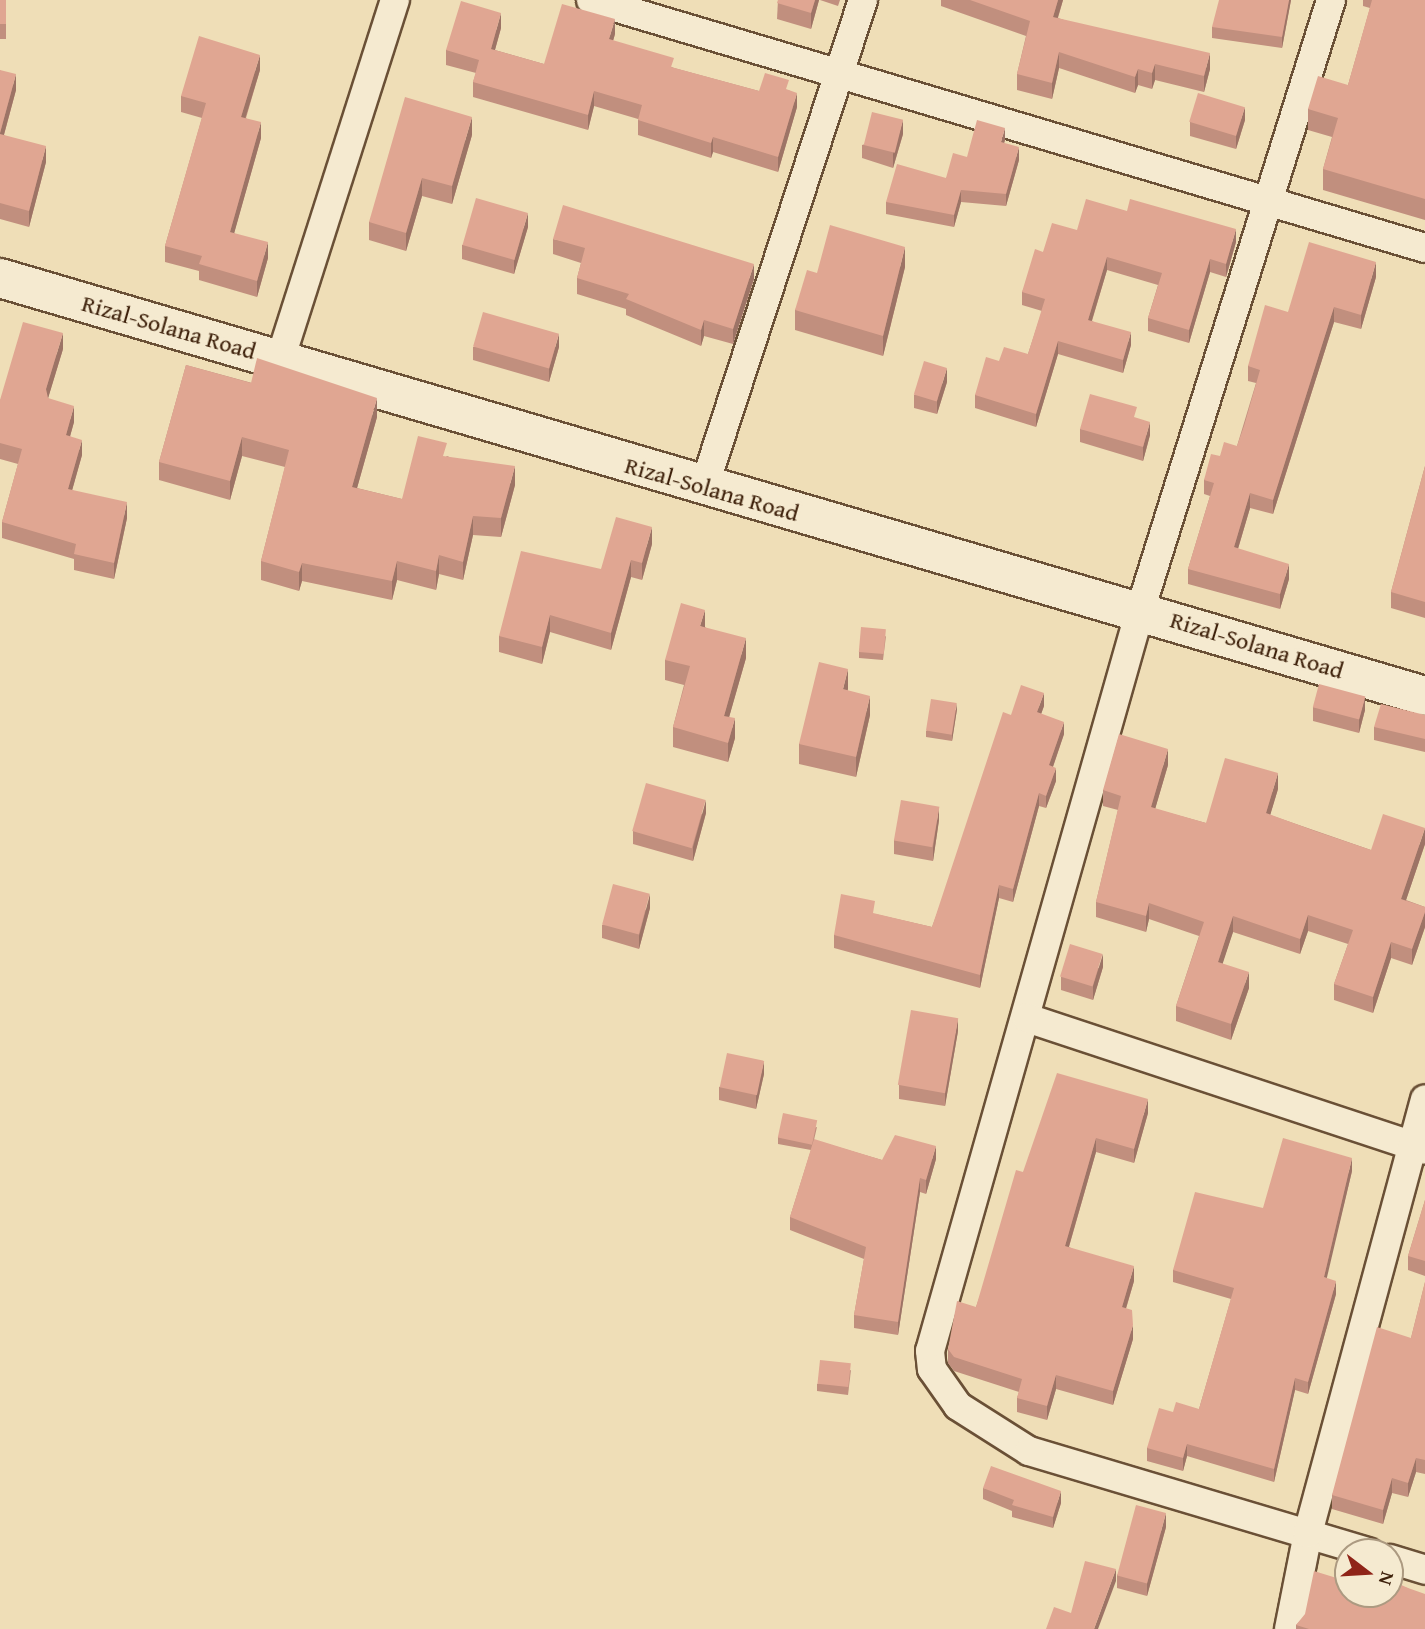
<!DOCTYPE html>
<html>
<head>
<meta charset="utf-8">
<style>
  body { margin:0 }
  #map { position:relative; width:1425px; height:1629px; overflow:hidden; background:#efdeb7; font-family:"Gentium Book Plus",serif }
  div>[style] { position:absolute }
  .roads { filter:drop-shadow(2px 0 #6a5036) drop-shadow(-2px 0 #6a5036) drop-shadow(0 2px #6a5036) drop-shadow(0 -2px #6a5036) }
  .minor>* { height:28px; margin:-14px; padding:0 14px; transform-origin:14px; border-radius:14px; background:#f5ead0 }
  .secondary>* { height:38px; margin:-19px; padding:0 19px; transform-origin:19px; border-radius:19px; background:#f5ead0 }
  .wall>* { inset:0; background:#c18f7e; transform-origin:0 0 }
  .shaded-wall>* { inset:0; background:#9d7466 }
  .building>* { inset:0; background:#e0a692; transform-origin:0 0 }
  span { translate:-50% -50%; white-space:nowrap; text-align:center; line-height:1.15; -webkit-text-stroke:5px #f5ead0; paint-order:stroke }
  .street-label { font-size:24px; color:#3e210b }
  .north { position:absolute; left:1334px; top:1538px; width:70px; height:70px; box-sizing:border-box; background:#f5ead0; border:2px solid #ac9a81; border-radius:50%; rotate:107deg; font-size:19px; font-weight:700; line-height:28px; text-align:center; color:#3e210b }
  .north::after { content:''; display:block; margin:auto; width:24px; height:32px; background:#8f2418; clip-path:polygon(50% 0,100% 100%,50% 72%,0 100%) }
</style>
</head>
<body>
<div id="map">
  <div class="roads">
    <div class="minor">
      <i style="left:591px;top:0;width:870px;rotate:16.56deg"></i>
      <i style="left:1331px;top:0;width:640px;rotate:107.36deg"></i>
      <i style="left:1140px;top:611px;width:769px;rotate:105.84deg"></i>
      <i style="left:930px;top:1351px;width:18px;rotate:84deg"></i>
      <i style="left:932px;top:1369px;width:45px;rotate:54.9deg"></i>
      <i style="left:958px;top:1406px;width:84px;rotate:32.4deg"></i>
      <i style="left:1029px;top:1451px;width:354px;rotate:16.6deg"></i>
      <i style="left:280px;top:360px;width:378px;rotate:-72.3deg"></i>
      <i style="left:704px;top:487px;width:512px;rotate:-71.92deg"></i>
      <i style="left:1027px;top:1018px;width:419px;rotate:18.3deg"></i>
      <i style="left:1390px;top:1559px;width:37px;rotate:17deg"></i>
      <i style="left:1289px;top:1629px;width:98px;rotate:-78.8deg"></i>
      <i style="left:1308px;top:1533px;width:449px;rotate:-74.9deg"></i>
    </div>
    <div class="secondary">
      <i style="left:0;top:278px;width:1485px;rotate:16.35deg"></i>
    </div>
  </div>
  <div class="wall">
    <i style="left:0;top:0;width:6px;height:39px"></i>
    <i style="clip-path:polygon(778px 0,819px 0,811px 29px,777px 19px)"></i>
    <i style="clip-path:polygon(820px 0,840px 0,838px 6px)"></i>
    <i style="clip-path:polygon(941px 0,1063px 0,1058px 18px,1210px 69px,1204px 92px,1155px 80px,1152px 89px,1138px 85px,1135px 93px,1059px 68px,1052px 99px,1017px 90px,1017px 74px,1026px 36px,941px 6px)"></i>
    <i style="clip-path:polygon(1291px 0,1282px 48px,1212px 38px,1212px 27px)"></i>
    <i style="clip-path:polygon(1363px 0,1425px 0,1425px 220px,1323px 190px,1323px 169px,1332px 137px,1308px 130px,1308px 109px,1348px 85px,1370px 8px,1363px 6px)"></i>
    <i style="clip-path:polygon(501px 28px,495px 50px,544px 64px,615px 34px,613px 41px,674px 68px,759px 91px,789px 90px,797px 107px,778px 172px,713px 152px,711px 158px,638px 135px,638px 119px,594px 106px,588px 130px,473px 97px,473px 82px,476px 73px,446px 65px,446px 50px)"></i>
    <i style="clip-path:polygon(0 70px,16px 90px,4px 135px,46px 162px,29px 227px,0 219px)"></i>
    <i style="clip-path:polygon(260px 70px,246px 118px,261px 138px,234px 233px,268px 258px,257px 297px,199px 280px,199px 271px,165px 262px,165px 246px,202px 118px,181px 112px,181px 96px)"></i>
    <i style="clip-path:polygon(1245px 120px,1236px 149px,1190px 136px,1190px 122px)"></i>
    <i style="clip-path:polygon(903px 134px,893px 168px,862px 158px,862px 145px)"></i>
    <i style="clip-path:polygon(472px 135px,452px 204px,422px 196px,406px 251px,369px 240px,369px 222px)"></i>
    <i style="clip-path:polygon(1005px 140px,1004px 143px,1019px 160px,1006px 206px,961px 202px,954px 227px,886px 214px,886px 202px,946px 178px,967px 157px)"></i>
    <i style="clip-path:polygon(528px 227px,514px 274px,462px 259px,462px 245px)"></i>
    <i style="clip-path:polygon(1077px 230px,1236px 242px,1226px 277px,1210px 272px,1189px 343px,1148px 331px,1148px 318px,1158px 285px,1107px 270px,1092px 321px,1131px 345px,1123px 373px,1058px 354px,1036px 427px,975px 408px,975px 395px,999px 361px,1028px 354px,1042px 311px,1022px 305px,1022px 292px,1043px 252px)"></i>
    <i style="clip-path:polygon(553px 239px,754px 279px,733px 344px,704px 336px,701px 346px,626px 315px,626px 309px,577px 294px,577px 278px,581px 263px,553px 254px)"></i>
    <i style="clip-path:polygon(905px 267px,883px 356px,795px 330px,795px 310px,817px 273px)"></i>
    <i style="clip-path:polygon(1376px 277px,1361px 329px,1334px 322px,1273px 514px,1250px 508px,1238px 549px,1289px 579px,1280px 609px,1188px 584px,1188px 569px,1210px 496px,1204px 494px,1204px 480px,1220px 456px,1237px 446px,1256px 383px,1248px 381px,1248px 366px,1288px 312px)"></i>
    <i style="clip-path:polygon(473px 347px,559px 347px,549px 382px,473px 360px)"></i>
    <i style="clip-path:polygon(63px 349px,48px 398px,74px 422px,70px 436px,82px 455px,72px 490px,127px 518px,114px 579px,74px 570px,74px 559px,2px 538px,2px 522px,18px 464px,0 459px,0 400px)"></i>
    <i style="clip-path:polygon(186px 365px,377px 417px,357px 488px,402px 499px,447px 456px,515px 485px,501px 537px,473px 535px,463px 580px,439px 574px,436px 590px,397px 580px,392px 600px,302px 581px,299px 591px,261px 580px,261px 561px,285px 467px,242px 456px,230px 500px,159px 480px,159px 462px)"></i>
    <i style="clip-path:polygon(947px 382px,937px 414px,914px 408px,914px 395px)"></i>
    <i style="clip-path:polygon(1080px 429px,1150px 435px,1143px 461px,1080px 442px)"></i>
    <i style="clip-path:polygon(1425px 466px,1425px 618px,1391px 608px,1391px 592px)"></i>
    <i style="clip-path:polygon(652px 544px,642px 580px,631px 577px,611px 650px,550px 632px,542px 664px,499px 652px,499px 636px,601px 569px)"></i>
    <i style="clip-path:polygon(705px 627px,746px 658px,729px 717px,735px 738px,728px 762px,673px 747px,673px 727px,684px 685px,665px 680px,665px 660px)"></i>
    <i style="clip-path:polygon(886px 636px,883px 660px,859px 658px,859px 652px)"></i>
    <i style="clip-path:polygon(848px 689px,847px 690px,870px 715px,856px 777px,799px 764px,799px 744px)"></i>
    <i style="clip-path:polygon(1044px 706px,1041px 714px,1064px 734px,1053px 767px,1056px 781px,1046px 808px,1039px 806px,1013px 902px,999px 898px,980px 988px,834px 948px,834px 935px,875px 914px,932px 927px,1011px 715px)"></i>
    <i style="clip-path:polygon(1313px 707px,1365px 710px,1359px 733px,1313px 721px)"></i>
    <i style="clip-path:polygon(957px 709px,952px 741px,926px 737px,926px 731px)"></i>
    <i style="clip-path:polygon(1425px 715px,1425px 752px,1374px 740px,1374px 727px)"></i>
    <i style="clip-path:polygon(1168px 765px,1155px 809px,1206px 823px,1278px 789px,1270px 815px,1371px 850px,1425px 844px,1406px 900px,1425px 907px,1425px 927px,1412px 965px,1391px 958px,1373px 1013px,1334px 1000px,1334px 984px,1348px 944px,1308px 931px,1300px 954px,1233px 932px,1222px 964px,1249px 988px,1231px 1040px,1176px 1021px,1176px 1006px,1199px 936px,1149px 919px,1146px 932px,1096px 917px,1096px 902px,1118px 810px,1103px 806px,1103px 790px)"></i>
    <i style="clip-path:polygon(706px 813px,693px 861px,633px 844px,633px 831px)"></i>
    <i style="clip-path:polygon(939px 820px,933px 861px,894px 854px,894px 840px)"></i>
    <i style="clip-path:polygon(650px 908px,639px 949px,602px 938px,602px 925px)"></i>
    <i style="clip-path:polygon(1103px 967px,1093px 1000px,1061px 990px,1061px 977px)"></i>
    <i style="clip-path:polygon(958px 1031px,945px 1106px,899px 1099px,899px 1085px)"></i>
    <i style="clip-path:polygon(764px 1074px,756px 1109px,719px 1100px,719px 1087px)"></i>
    <i style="clip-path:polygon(1148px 1113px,1134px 1163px,1096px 1152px,1069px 1247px,1134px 1281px,1126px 1309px,1133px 1339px,1113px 1405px,1056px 1389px,1047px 1420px,1017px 1412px,1017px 1398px,1019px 1392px,954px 1371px,948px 1363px,948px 1349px,976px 1307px,1023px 1172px)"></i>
    <i style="clip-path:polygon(817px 1127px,814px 1140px,882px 1160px,936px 1159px,926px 1194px,920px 1192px,898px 1335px,854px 1328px,854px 1315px,864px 1259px,790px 1230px,790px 1217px,811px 1150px,778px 1144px,778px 1137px)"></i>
    <i style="clip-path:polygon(1352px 1171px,1326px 1278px,1336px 1294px,1308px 1394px,1295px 1390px,1274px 1482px,1187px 1456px,1183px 1471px,1147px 1461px,1147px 1448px,1173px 1412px,1199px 1409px,1231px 1299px,1173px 1282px,1173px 1270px,1263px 1208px)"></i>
    <i style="clip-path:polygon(1425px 1200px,1425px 1276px,1408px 1270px,1408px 1256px)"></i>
    <i style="clip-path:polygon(1425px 1282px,1425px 1474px,1416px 1472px,1408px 1497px,1392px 1493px,1383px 1524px,1332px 1509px,1332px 1495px,1411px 1338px)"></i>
    <i style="clip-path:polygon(851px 1370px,848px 1395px,817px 1391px,817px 1384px)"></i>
    <i style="clip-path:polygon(983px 1488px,1061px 1503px,1053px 1528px,1012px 1517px,1012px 1511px,983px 1499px)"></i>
    <i style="clip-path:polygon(1166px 1527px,1147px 1596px,1117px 1588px,1117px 1575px)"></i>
    <i style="clip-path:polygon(1343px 1580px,1408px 1588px,1425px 1629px,1296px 1629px,1296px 1625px)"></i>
  </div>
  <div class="shaded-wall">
    <i style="clip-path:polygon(815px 0,819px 0,811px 29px,811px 13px)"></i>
    <i style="clip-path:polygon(1058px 0,1063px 0,1053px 33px,1053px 17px)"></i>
    <i style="clip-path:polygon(1289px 0,1291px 0,1282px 48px,1282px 37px)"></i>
    <i style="clip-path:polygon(501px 13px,501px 28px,491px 64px,491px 49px)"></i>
    <i style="clip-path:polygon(615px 19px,615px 34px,609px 54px,609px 39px)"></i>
    <i style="clip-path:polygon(1059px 52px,1059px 68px,1052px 99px,1052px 83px)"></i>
    <i style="clip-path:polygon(1210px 53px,1210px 69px,1204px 92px,1204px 76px)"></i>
    <i style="clip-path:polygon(260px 55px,260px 70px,241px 132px,241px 117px)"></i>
    <i style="clip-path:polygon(1155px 64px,1155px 80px,1152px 89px,1152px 73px)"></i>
    <i style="clip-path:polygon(1138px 69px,1138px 85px,1135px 93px,1135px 77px)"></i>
    <i style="clip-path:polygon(16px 74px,16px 90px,0 149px,0 133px)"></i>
    <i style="clip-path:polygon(594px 91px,594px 106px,588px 130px,588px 115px)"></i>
    <i style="clip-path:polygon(797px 93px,797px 107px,778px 172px,778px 157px)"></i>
    <i style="clip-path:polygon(1245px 107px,1245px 120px,1236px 149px,1236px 135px)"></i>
    <i style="clip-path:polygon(472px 117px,472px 135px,452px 204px,452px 186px)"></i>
    <i style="clip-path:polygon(903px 120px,903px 134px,893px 168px,893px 154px)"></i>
    <i style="clip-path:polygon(261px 122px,261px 138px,230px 248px,230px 232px)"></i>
    <i style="clip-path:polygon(1005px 128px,1005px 140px,1001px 154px,1001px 142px)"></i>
    <i style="clip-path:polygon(713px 137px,713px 152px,711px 158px,711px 143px)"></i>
    <i style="clip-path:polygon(46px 146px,46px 162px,29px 227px,29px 211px)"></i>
    <i style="clip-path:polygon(1019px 147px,1019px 160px,1006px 206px,1006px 194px)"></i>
    <i style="clip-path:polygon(422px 178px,422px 196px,406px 251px,406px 233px)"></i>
    <i style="clip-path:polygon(961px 190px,961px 202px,954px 227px,954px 215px)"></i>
    <i style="clip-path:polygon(528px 213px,528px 227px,514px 274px,514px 261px)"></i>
    <i style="clip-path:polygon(1236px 229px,1236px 242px,1226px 277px,1226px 264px)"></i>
    <i style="clip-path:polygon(268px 242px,268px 258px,257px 297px,257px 281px)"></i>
    <i style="clip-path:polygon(905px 247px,905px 267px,883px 356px,883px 336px)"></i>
    <i style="clip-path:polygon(1107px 257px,1107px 270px,1088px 333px,1088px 320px)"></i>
    <i style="clip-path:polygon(1210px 259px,1210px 272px,1189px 343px,1189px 330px)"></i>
    <i style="clip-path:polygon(1376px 262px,1376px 277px,1361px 329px,1361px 315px)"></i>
    <i style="clip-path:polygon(754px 264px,754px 279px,733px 344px,733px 329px)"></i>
    <i style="clip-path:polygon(1334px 307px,1334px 322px,1273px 514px,1273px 500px)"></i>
    <i style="clip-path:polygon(704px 320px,704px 336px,701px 346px,701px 330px)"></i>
    <i style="clip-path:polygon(1131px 332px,1131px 345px,1123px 373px,1123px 360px)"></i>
    <i style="clip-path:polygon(63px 333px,63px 349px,46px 405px,46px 389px)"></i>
    <i style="clip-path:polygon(559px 334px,559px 347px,549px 382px,549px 369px)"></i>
    <i style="clip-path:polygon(1058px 341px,1058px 354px,1036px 427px,1036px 414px)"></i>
    <i style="clip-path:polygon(947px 368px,947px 382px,937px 414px,937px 401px)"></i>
    <i style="clip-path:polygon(377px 398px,377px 417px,352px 506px,352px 487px)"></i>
    <i style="clip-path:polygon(74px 406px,74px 422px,66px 451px,66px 435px)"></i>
    <i style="clip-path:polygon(1150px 422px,1150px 435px,1143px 461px,1143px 447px)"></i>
    <i style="clip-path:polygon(242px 437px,242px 456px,230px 500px,230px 481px)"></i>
    <i style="clip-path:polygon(82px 440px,82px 455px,68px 505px,68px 489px)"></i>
    <i style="clip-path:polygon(515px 466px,515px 485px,501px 537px,501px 518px)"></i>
    <i style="clip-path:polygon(1250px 493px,1250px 508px,1234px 562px,1234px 547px)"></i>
    <i style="clip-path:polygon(127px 502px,127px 518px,114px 579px,114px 563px)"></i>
    <i style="clip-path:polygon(473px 516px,473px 535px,463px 580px,463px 562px)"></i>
    <i style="clip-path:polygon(652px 527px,652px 544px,642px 580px,642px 563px)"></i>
    <i style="clip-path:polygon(439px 555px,439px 574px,436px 590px,436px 571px)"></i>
    <i style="clip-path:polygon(631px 560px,631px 577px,611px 650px,611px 633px)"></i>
    <i style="clip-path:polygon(397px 561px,397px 580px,392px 600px,392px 581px)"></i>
    <i style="clip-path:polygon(302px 563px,302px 581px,299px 591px,299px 572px)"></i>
    <i style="clip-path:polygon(1289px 564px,1289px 579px,1280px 609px,1280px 594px)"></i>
    <i style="clip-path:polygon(705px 610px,705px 629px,700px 626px)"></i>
    <i style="clip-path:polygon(550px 615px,550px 632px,542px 664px,542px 647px)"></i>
    <i style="clip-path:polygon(746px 638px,746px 658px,724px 735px,724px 716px)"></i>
    <i style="clip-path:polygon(848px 669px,848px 689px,843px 709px,843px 689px)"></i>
    <i style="clip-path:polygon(1044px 693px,1044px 706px,1037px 725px,1037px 712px)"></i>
    <i style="clip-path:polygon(870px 696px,870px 715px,856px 777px,856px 757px)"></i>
    <i style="clip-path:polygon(1365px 696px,1365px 710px,1359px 733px,1359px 719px)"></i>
    <i style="clip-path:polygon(957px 703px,957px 709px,952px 741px,952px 735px)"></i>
    <i style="clip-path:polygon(735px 718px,735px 738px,728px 762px,728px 743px)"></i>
    <i style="clip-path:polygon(1064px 722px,1064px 734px,1049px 778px,1049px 765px)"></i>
    <i style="clip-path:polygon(1168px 749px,1168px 765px,1151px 823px,1151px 807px)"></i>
    <i style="clip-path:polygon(1056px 768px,1056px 781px,1046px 808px,1046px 796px)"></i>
    <i style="clip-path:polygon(1278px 773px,1278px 789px,1266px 829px,1266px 813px)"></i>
    <i style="clip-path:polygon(1039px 793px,1039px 806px,1013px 902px,1013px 889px)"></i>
    <i style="clip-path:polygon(706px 800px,706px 813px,693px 861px,693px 847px)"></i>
    <i style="clip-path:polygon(939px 807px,939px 820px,933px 861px,933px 848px)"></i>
    <i style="clip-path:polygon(1425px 828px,1425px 844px,1401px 915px,1401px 899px)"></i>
    <i style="clip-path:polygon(999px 885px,999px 898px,980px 988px,980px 975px)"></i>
    <i style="clip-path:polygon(650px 894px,650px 908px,639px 949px,639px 936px)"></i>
    <i style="clip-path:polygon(1149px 903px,1149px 919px,1146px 932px,1146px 916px)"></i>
    <i style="clip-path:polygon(1425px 912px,1425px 927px,1412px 965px,1412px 949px)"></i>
    <i style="clip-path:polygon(1308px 915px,1308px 931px,1300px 954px,1300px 939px)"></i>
    <i style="clip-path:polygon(1233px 916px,1233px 932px,1218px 978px,1218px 962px)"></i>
    <i style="clip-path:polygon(1391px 942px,1391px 958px,1373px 1013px,1373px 997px)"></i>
    <i style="clip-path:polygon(1103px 954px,1103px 967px,1093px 1000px,1093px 986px)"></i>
    <i style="clip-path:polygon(1249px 972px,1249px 988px,1231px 1040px,1231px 1024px)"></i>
    <i style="clip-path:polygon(958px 1018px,958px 1031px,945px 1106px,945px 1092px)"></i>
    <i style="clip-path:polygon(764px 1061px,764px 1074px,756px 1109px,756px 1095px)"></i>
    <i style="clip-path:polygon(1148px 1099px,1148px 1113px,1134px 1163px,1134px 1149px)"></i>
    <i style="clip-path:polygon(1096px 1138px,1096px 1152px,1065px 1260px,1065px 1246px)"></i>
    <i style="clip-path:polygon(936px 1146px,936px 1159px,926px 1194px,926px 1180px)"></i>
    <i style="clip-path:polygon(1352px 1158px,1352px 1171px,1324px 1290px,1324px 1277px)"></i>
    <i style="clip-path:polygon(920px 1178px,920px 1192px,898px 1335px,898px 1322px)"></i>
    <i style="clip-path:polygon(1134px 1266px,1134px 1281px,1122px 1321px,1122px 1307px)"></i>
    <i style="clip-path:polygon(1336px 1281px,1336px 1294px,1308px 1394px,1308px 1382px)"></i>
    <i style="clip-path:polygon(1133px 1325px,1133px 1339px,1113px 1405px,1113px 1391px)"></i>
    <i style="clip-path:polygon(1056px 1375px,1056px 1389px,1047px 1420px,1047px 1406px)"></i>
    <i style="clip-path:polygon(1295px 1378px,1295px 1390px,1274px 1482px,1274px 1469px)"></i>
    <i style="clip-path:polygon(1187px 1444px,1187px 1456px,1183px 1471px,1183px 1458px)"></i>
    <i style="clip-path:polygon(1416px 1458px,1416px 1472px,1408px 1497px,1408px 1483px)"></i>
    <i style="clip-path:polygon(1392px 1478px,1392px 1493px,1383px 1524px,1383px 1510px)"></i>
    <i style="clip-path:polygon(1061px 1491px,1061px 1503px,1053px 1528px,1053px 1517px)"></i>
    <i style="clip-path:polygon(1166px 1513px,1166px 1527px,1147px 1596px,1147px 1583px)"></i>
    <i style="clip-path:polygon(1116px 1569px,1116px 1581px,1098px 1629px,1094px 1629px)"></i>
  </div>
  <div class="building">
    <i style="left:0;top:0;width:6px;height:24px"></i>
    <i style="clip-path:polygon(778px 0,815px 0,811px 13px,777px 3px)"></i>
    <i style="clip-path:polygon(970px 0,1058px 0,1053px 17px,1210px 53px,1204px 76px,1155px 64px,1152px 73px,1138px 69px,1135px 77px,1059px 52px,1052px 83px,1017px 74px,1030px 21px)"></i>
    <i style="clip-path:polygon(1219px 0,1289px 0,1282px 37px,1212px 27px)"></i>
    <i style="clip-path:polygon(1372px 0,1425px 0,1425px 199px,1323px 169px,1338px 118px,1308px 109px,1318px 76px,1348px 85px)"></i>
    <i style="clip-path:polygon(461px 1px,501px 13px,491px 49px,544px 64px,562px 4px,615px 19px,609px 39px,674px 58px,671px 67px,759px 91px,765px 73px,789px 80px,786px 89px,797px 93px,778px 157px,713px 137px,711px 143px,638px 120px,642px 105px,594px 91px,588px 115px,473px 82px,479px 60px,446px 50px)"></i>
    <i style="clip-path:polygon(199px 36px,260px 55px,241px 117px,261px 122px,230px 232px,268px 242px,257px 281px,199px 264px,202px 256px,165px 246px,206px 103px,181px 96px)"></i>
    <i style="clip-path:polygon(0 70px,16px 74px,0 133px)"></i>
    <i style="left:1198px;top:93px;width:49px;height:30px;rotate:17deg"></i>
    <i style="clip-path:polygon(405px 97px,472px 117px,452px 186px,422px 178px,406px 233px,369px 222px)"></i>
    <i style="left:872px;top:112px;width:32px;height:34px;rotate:14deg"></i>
    <i style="clip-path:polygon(977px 120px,1005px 128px,1001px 142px,1019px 147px,1006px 194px,961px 190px,954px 215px,886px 202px,897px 164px,946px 178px,953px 153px,967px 157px)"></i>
    <i style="clip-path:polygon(0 134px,46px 146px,29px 211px,0 203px)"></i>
    <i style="left:476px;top:198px;width:54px;height:49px;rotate:16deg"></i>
    <i style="clip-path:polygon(1086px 199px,1127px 211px,1130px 199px,1236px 229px,1226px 264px,1210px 259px,1189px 330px,1148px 318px,1162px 273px,1107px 257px,1088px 320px,1131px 332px,1123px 360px,1058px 341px,1036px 414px,975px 395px,986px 357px,999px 361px,1004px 347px,1028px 354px,1045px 299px,1022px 292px,1035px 249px,1043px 252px,1052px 223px,1077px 230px)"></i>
    <i style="clip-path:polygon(563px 205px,754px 264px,733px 329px,704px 320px,701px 330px,626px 299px,629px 294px,577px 278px,585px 248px,553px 239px)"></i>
    <i style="clip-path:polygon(830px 225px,905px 247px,883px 336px,795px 310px,807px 270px,817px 273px)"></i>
    <i style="clip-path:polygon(1309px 242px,1376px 262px,1361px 315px,1334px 307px,1273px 500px,1250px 493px,1234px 547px,1289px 564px,1280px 594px,1188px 569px,1214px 483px,1204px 480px,1211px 454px,1220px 456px,1224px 442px,1237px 446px,1244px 426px,1260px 370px,1248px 366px,1265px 305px,1288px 312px)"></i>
    <i style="left:483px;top:312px;width:79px;height:36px;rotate:16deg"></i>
    <i style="clip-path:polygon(23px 322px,63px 333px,46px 389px,48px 398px,74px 406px,66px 435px,82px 440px,68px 489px,127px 502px,114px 563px,74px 554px,76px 544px,2px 522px,22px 449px,0 443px,0 400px)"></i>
    <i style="clip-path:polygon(257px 358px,377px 398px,352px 487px,402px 499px,418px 436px,447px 443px,443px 456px,515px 466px,501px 518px,473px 516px,463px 562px,439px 555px,436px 571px,397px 561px,392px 581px,302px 563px,299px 572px,261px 561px,289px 450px,242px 437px,230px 481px,159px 462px,186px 365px,251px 383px)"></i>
    <i style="left:924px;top:361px;width:24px;height:35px;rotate:17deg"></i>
    <i style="clip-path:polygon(1090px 394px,1137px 407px,1134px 417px,1150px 422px,1143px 447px,1080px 429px)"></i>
    <i style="clip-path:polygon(1425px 466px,1425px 602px,1391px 592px)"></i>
    <i style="clip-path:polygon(616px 517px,652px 527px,642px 563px,631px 560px,611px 633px,550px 615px,542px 647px,499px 636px,521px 551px,601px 569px)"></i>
    <i style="clip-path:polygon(681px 603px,705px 610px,700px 626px,746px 638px,724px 716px,735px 718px,728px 743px,673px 727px,690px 666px,665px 660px)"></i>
    <i style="left:861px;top:627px;width:25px;height:25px;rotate:5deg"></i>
    <i style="clip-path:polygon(819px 662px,848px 669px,843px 689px,870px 696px,856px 757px,799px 744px)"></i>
    <i style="left:1319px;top:684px;width:48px;height:24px;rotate:15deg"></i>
    <i style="clip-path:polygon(1021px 685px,1044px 693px,1037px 712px,1064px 722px,1049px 765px,1056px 768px,1046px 796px,1039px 793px,1013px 889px,999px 885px,980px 975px,834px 935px,841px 894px,875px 901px,873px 913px,932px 927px,1003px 712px,1011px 715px)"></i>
    <i style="left:931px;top:699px;width:26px;height:32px;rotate:9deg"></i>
    <i style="clip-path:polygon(1381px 704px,1425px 715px,1425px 739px,1374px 727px)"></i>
    <i style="clip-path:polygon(1119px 734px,1168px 749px,1151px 807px,1206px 823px,1225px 758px,1278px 773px,1266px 813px,1315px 831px,1371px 850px,1383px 814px,1425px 828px,1401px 899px,1425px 907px,1425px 912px,1412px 949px,1391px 942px,1373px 997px,1334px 984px,1353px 930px,1308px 915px,1300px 939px,1233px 916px,1218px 962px,1249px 972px,1231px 1024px,1176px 1006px,1204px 922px,1149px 903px,1146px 916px,1096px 902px,1121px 796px,1103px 790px)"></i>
    <i style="left:646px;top:783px;width:62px;height:50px;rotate:16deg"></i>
    <i style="left:901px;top:800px;width:39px;height:41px;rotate:10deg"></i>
    <i style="left:613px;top:884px;width:38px;height:42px;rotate:15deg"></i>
    <i style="left:1070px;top:944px;width:34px;height:34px;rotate:17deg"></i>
    <i style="left:911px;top:1010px;width:48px;height:76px;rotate:10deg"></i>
    <i style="left:727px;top:1053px;width:38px;height:35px;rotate:12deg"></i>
    <i style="clip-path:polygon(1057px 1073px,1148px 1099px,1134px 1149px,1096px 1138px,1065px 1246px,1134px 1266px,1122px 1307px,1132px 1310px,1133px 1325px,1113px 1391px,1056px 1375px,1047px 1406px,1017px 1398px,1022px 1379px,954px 1357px,948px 1349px,957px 1301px,976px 1307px,1016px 1170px,1023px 1172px)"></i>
    <i style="left:783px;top:1113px;width:35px;height:25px;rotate:12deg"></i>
    <i style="clip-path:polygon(895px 1135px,936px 1146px,926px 1180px,920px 1178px,898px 1322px,854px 1315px,866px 1247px,790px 1217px,814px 1139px,882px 1160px)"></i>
    <i style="clip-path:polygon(1283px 1138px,1352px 1158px,1324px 1277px,1336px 1281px,1308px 1382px,1295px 1378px,1274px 1469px,1187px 1444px,1183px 1458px,1147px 1448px,1159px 1408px,1173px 1412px,1176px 1402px,1199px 1409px,1234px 1288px,1173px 1270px,1195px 1192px,1263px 1208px)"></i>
    <i style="clip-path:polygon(1425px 1200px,1425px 1261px,1408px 1256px)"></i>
    <i style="clip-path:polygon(1425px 1282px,1425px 1460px,1416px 1458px,1408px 1483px,1392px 1478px,1383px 1510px,1332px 1495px,1377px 1327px,1411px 1338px)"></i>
    <i style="left:820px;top:1360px;width:31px;height:24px;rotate:6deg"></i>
    <i style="clip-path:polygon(991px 1466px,1061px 1491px,1053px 1517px,1012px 1505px,1014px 1500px,983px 1488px)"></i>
    <i style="left:1136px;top:1505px;width:31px;height:73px;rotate:15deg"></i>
    <i style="clip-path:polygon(1085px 1561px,1116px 1569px,1094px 1629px,1046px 1629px,1054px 1607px,1071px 1613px)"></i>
    <i style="clip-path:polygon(1348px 1564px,1348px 1594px,1390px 1594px,1390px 1580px,1408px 1588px,1425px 1594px,1425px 1629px,1309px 1629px,1296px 1625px,1305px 1614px,1314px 1571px,1343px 1580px)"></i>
  </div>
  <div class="street-label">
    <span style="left:169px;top:327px;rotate:16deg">Rizal-Solana Road</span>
    <span style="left:712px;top:489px;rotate:16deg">Rizal-Solana Road</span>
    <span style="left:1257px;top:645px;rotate:17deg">Rizal-Solana Road</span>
  </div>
  <div class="north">N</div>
</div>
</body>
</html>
